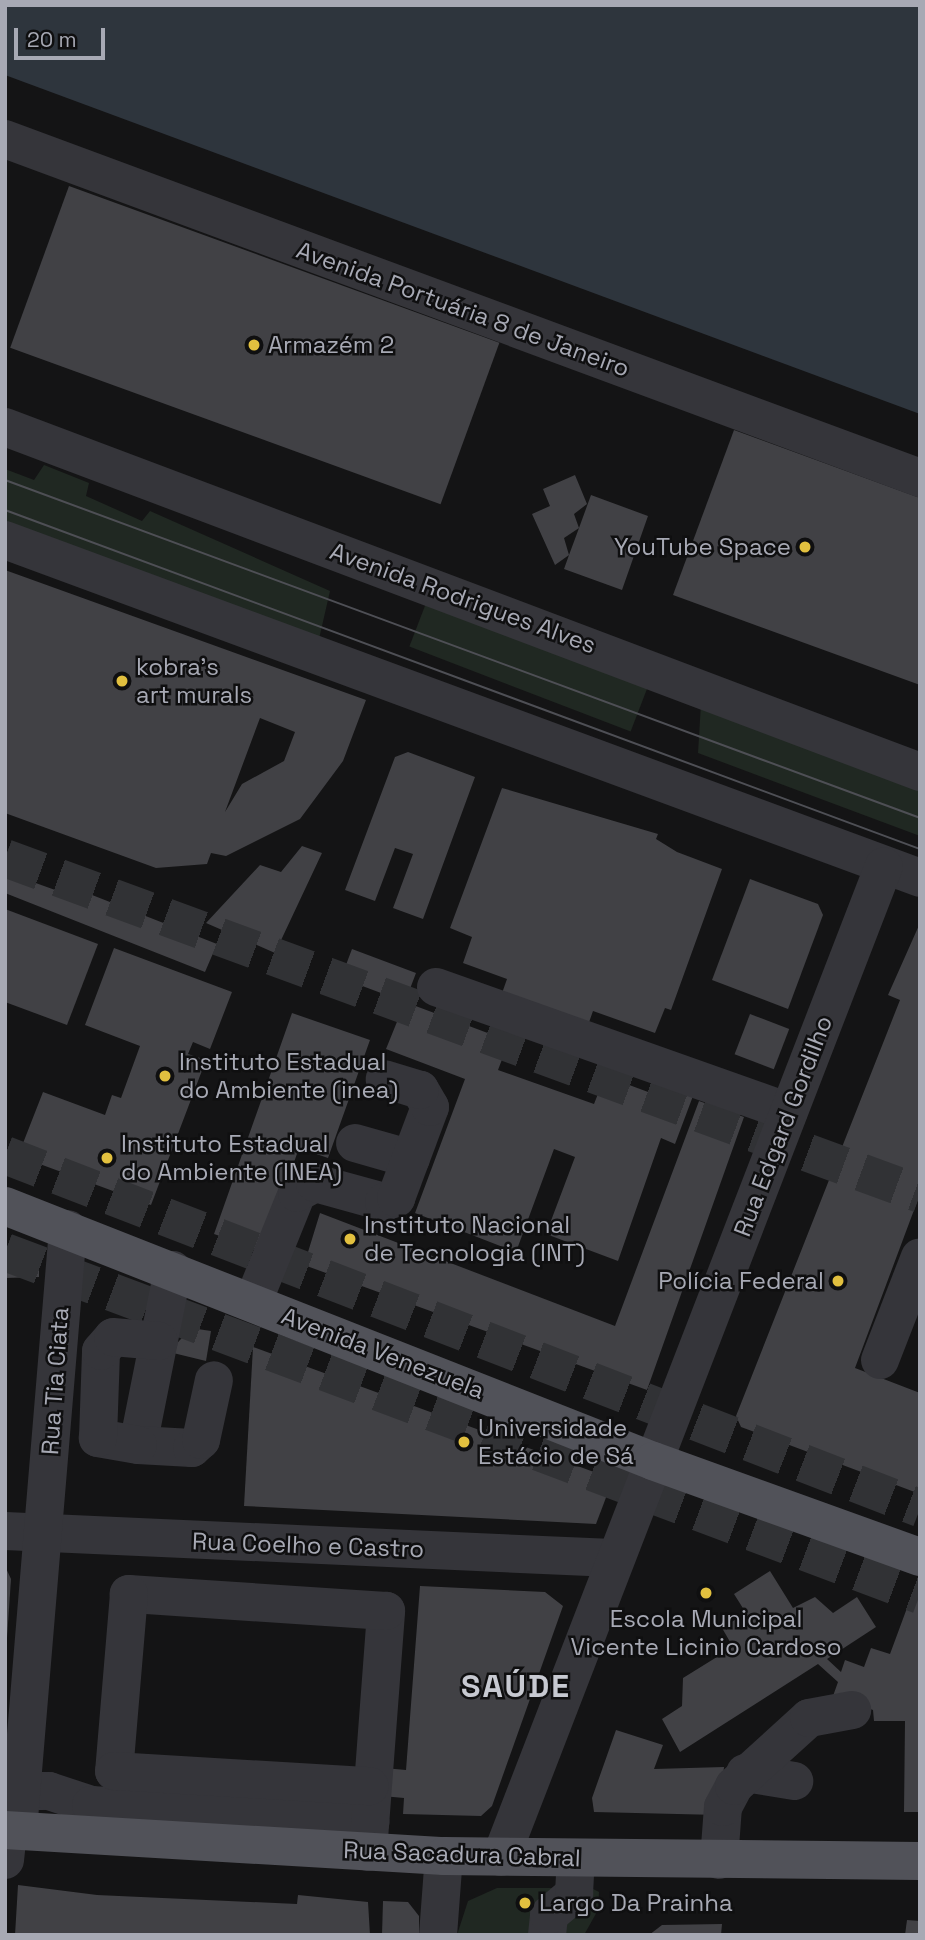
<!DOCTYPE html>
<html>
<head>
<meta charset="utf-8">
<style>
  body { margin:0 }
  #map { position:relative; width:925px; height:1940px; overflow:hidden; background:#141415; font-family:"Space Grotesk",sans-serif }
  div>[style] { position:absolute }
  .green>* { inset:0; background:#202822; transform-origin:0 0 }
  .water>* { inset:0; background:#2e353d }
  .building>* { inset:0; background:#414145; transform-origin:0 0 }
  .major-tunnel>* { height:38px; margin-top:-19px; transform-origin:0; background:repeating-linear-gradient(90deg,#313235 0 38px,transparent 0 57px) }
  .highway-tunnel>* { height:38px; margin-top:-19px; transform-origin:0; background:repeating-linear-gradient(90deg,#313235 0 38px,transparent 0 57px) }
  .minor>* { height:38px; margin:-19px; padding:0 19px; transform-origin:19px; border-radius:19px; background:#35353a }
  .major>* { height:38px; margin:-19px; padding:0 19px; transform-origin:19px; border-radius:19px; background:#515259 }
  .tram>* { height:2px; margin:-1px; padding:0 1px; transform-origin:1px; border-radius:1px; background:#4e4f55 }
  .dots>* { width:19px; height:19px; translate:-50% -50%; box-sizing:border-box; border:4px solid #0f0f10; border-radius:50% }
  span { translate:-50% -50%; white-space:nowrap; text-align:center; line-height:1.15; -webkit-text-stroke:5px #0f0f10; paint-order:stroke }
  .street-label { font-size:24px; color:#a7a9b4 }
  .poi-label { font-size:24px; color:#a7a9b4 }
  .left { translate:0 -50%; text-align:left }
  .right { translate:-100% -50%; text-align:right }
  .district-label { font-size:32px; color:#c7c9d1; font-weight:700; letter-spacing:2px }
  .frame { position:absolute; inset:0; border:7px solid #a7a9b4; pointer-events:none }
  .scale { position:absolute; left:14px; top:28px; width:91px; height:32px; box-sizing:border-box; border:4px solid #a7a9b4; border-top:0; padding-left:9px; font-size:21px; line-height:24px; white-space:nowrap; color:#a7a9b4; -webkit-text-stroke:5px #0f0f10; paint-order:stroke }
</style>
</head>
<body>
<div id="map">
  <div class="green">
    <i style="clip-path:polygon(44px 465px,89px 483px,86px 496px,142px 521px,150px 511px,330px 591px,319px 639px,5px 522px,5px 469px,34px 480px)"></i>
    <i style="left:428px;top:598px;width:237px;height:52px;rotate:21deg"></i>
    <i style="clip-path:polygon(701px 704px,920px 780px,920px 836px,698px 753px)"></i>
    <i style="clip-path:polygon(497px 1888px,591px 1888px,599px 1892px,598px 1910px,584px 1935px,457px 1935px,468px 1901px)"></i>
  </div>
  <div class="water">
    <i style="clip-path:polygon(5px 5px,920px 5px,920px 414px,5px 75px)"></i>
  </div>
  <div class="building">
    <i style="left:69px;top:186px;width:458px;height:172px;rotate:20deg"></i>
    <i style="clip-path:polygon(734px 430px,920px 498px,920px 685px,673px 595px)"></i>
    <i style="clip-path:polygon(evenodd,575px 475px,587px 504px,574px 514px,579px 528px,591px 495px,648px 516px,622px 590px,564px 569px,569px 555px,555px 565px,532px 514px,550px 506px,543px 489px,575px 475px,579px 528px,569px 555px,564px 538px,579px 528px)"></i>
    <i style="clip-path:polygon(evenodd,5px 570px,366px 700px,343px 761px,300px 819px,226px 856px,211px 853px,207px 864px,156px 868px,5px 813px,5px 570px,260px 718px,295px 732px,284px 761px,242px 784px,225px 812px,260px 718px)"></i>
    <i style="clip-path:polygon(408px 752px,475px 777px,423px 919px,393px 908px,413px 854px,395px 848px,375px 901px,345px 890px,395px 757px)"></i>
    <i style="clip-path:polygon(502px 788px,658px 834px,656px 839px,677px 852px,722px 869px,671px 1010px,665px 1008px,655px 1033px,593px 1011px,587px 1028px,501px 996px,507px 979px,463px 963px,472px 937px,450px 928px)"></i>
    <i style="clip-path:polygon(302px 846px,322px 853px,275px 953px,206px 923px,260px 865px,281px 872px)"></i>
    <i style="clip-path:polygon(5px 872px,58px 891px,87px 893px,217px 944px,205px 972px,5px 893px)"></i>
    <i style="clip-path:polygon(750px 879px,818px 904px,823px 915px,788px 1009px,712px 980px)"></i>
    <i style="clip-path:polygon(5px 909px,98px 944px,67px 1025px,5px 1002px)"></i>
    <i style="clip-path:polygon(920px 923px,920px 1194px,855px 1368px,920px 1393px,920px 1494px,741px 1427px,736px 1416px,900px 1000px,888px 995px)"></i>
    <i style="clip-path:polygon(114px 948px,232px 992px,210px 1049px,193px 1042px,188px 1054px,206px 1060px,151px 1205px,18px 1156px,43px 1092px,105px 1115px,112px 1095px,121px 1098px,140px 1046px,85px 1025px)"></i>
    <i style="clip-path:polygon(352px 949px,416px 973px,405px 1002px,509px 1041px,498px 1070px,594px 1104px,605px 1076px,667px 1099px,671px 1089px,693px 1096px,675px 1144px,661px 1138px,618px 1261px,546px 1234px,575px 1157px,554px 1149px,516px 1252px,415px 1213px,465px 1079px,386px 1049px,405px 1002px,341px 978px)"></i>
    <i style="clip-path:polygon(292px 1013px,370px 1040px,328px 1158px,299px 1148px,263px 1251px,214px 1234px)"></i>
    <i style="left:750px;top:1014px;width:42px;height:43px;rotate:21deg"></i>
    <i style="clip-path:polygon(699px 1101px,744px 1117px,647px 1390px,304px 1265px,320px 1213px,615px 1326px)"></i>
    <i style="clip-path:polygon(5px 1245px,39px 1264px,39px 1277px,5px 1278px)"></i>
    <i style="clip-path:polygon(191px 1328px,211px 1331px,206px 1361px,169px 1352px)"></i>
    <i style="clip-path:polygon(253px 1347px,613px 1479px,596px 1524px,244px 1506px)"></i>
    <i style="clip-path:polygon(5px 1566px,11px 1579px,7px 1638px,5px 1638px)"></i>
    <i style="clip-path:polygon(770px 1571px,793px 1608px,815px 1597px,833px 1613px,857px 1597px,876px 1627px,827px 1659px,841px 1672px,845px 1660px,864px 1667px,871px 1648px,890px 1654px,914px 1589px,920px 1591px,920px 1812px,904px 1812px,905px 1721px,874px 1721px,873px 1710px,833px 1696px,838px 1682px,818px 1664px,680px 1752px,662px 1719px,682px 1706px,683px 1678px,733px 1647px,722px 1628px,746px 1613px,734px 1594px)"></i>
    <i style="clip-path:polygon(420px 1586px,545px 1592px,563px 1606px,492px 1806px,481px 1816px,403px 1814px,404px 1798px,382px 1796px,384px 1768px,406px 1770px)"></i>
    <i style="clip-path:polygon(616px 1730px,663px 1745px,654px 1769px,724px 1767px,719px 1815px,594px 1812px,592px 1798px)"></i>
    <i style="clip-path:polygon(18px 1885px,97px 1895px,297px 1904px,298px 1895px,368px 1902px,370px 1935px,15px 1935px)"></i>
    <i style="clip-path:polygon(383px 1901px,408px 1902px,419px 1916px,419px 1935px,382px 1935px)"></i>
    <i style="clip-path:polygon(907px 1920px,920px 1921px,920px 1935px,905px 1935px)"></i>
    <i style="clip-path:polygon(722px 1924px,721px 1935px,649px 1935px,662px 1925px)"></i>
  </div>
  <div class="major-tunnel">
    <i style="left:5px;top:858px;width:975px;rotate:20.16deg"></i>
  </div>
  <div class="highway-tunnel">
    <i style="left:5px;top:1155px;width:981px;rotate:21.1deg"></i>
    <i style="left:5px;top:1252px;width:977px;rotate:20.55deg"></i>
  </div>
  <div class="minor">
    <i style="left:5px;top:139px;width:976px;rotate:20.33deg"></i>
    <i style="left:5px;top:427px;width:978px;rotate:20.66deg"></i>
    <i style="left:5px;top:540px;width:975px;rotate:20.27deg"></i>
    <i style="left:436px;top:987px;width:374px;rotate:19.5deg"></i>
    <i style="left:355px;top:1143px;width:58px;rotate:15.9deg"></i>
    <i style="left:173px;top:1270px;width:178px;rotate:101.3deg"></i>
    <i style="left:138px;top:1445px;width:54px;rotate:3.2deg"></i>
    <i style="left:192px;top:1448px;width:12px;rotate:-42deg"></i>
    <i style="left:201px;top:1440px;width:61px;rotate:-77.8deg"></i>
    <i style="left:253px;top:1302px;width:118px;rotate:-68deg"></i>
    <i style="left:297px;top:1193px;width:21px;rotate:-29deg"></i>
    <i style="left:315px;top:1183px;width:72px;rotate:15.4deg"></i>
    <i style="left:384px;top:1202px;width:13px;rotate:-18deg"></i>
    <i style="left:396px;top:1198px;width:97px;rotate:-69.5deg"></i>
    <i style="left:430px;top:1107px;width:20px;rotate:-120deg"></i>
    <i style="left:420px;top:1090px;width:37px;rotate:-163deg"></i>
    <i style="left:880px;top:1360px;width:110px;rotate:-68.8deg"></i>
    <i style="left:138px;top:1445px;width:41px;rotate:-170.1deg"></i>
    <i style="left:98px;top:1438px;width:87px;rotate:-88deg"></i>
    <i style="left:101px;top:1351px;width:18px;rotate:-49deg"></i>
    <i style="left:113px;top:1337px;width:46px;rotate:5deg"></i>
    <i style="left:5px;top:1531px;width:608px;rotate:2.55deg"></i>
    <i style="left:745px;top:1773px;width:50px;rotate:9.3deg"></i>
    <i style="left:21px;top:1791px;width:28px"></i>
    <i style="left:49px;top:1791px;width:44px;rotate:18.4deg"></i>
    <i style="left:91px;top:1805px;width:280px;rotate:3.5deg"></i>
    <i style="left:18px;top:1831px;width:604px;rotate:-85.25deg"></i>
    <i style="left:368px;top:1852px;width:242px;rotate:-85.7deg"></i>
    <i style="left:386px;top:1611px;width:258px;rotate:-176.2deg"></i>
    <i style="left:129px;top:1594px;width:178px;rotate:94.8deg"></i>
    <i style="left:114px;top:1771px;width:256px;rotate:3.4deg"></i>
    <i style="left:501px;top:1857px;width:1062px;rotate:-68.87deg"></i>
    <i style="left:5px;top:1860px;width:30px;rotate:-84deg"></i>
    <i style="left:719px;top:1860px;width:53px;rotate:-85.7deg"></i>
    <i style="left:723px;top:1807px;width:24px;rotate:-62deg"></i>
    <i style="left:734px;top:1786px;width:101px;rotate:-42.2deg"></i>
    <i style="left:809px;top:1718px;width:44px;rotate:-10.5deg"></i>
    <i style="left:438px;top:1935px;width:79px;rotate:-85.7deg"></i>
    <i style="left:547px;top:1935px;width:20px;rotate:-84deg"></i>
    <i style="left:549px;top:1915px;width:33px;rotate:-40deg"></i>
    <i style="left:574px;top:1894px;width:36px;rotate:-87deg"></i>
  </div>
  <div class="major">
    <i style="left:5px;top:1206px;width:696px;rotate:21.48deg"></i>
    <i style="left:653px;top:1461px;width:284px;rotate:19.8deg"></i>
    <i style="left:5px;top:1830px;width:440px;rotate:3.4deg"></i>
    <i style="left:444px;top:1856px;width:476px;rotate:0.6deg"></i>
  </div>
  <div class="tram">
    <i style="left:5px;top:480px;width:975px;rotate:20.27deg"></i>
    <i style="left:5px;top:510px;width:976px;rotate:20.33deg"></i>
  </div>
  <div class="dots">
    <i style="left:254px;top:345px;background:#e2c03f"></i>
    <i style="left:805px;top:547px;background:#e2c03f"></i>
    <i style="left:122px;top:681px;background:#e2c03f"></i>
    <i style="left:165px;top:1076px;background:#e2c03f"></i>
    <i style="left:107px;top:1158px;background:#e2c03f"></i>
    <i style="left:350px;top:1239px;background:#e2c03f"></i>
    <i style="left:838px;top:1281px;background:#e2c03f"></i>
    <i style="left:464px;top:1442px;background:#e2c03f"></i>
    <i style="left:706px;top:1593px;background:#e2c03f"></i>
    <i style="left:525px;top:1903px;background:#e2c03f"></i>
  </div>
  <div class="street-label">
    <span style="left:463px;top:309px;rotate:20deg">Avenida Portuária 8 de Janeiro</span>
    <span style="left:463px;top:598px;rotate:20deg">Avenida Rodrigues Alves</span>
    <span style="left:783px;top:1126px;rotate:-69deg">Rua Edgard Gordilho</span>
    <span style="left:383px;top:1353px;rotate:21deg">Avenida Venezuela</span>
    <span style="left:55px;top:1381px;rotate:-86deg">Rua Tia Ciata</span>
    <span style="left:308px;top:1545px;rotate:2deg">Rua Coelho e Castro</span>
    <span style="left:462px;top:1854px;rotate:2deg">Rua Sacadura Cabral</span>
  </div>
  <div class="poi-label">
    <span class="left" style="left:268px;top:345px">Armazém 2</span>
    <span class="right" style="left:791px;top:547px">YouTube Space</span>
    <span class="left" style="left:136px;top:681px">kobra’s<br>art murals</span>
    <span class="left" style="left:179px;top:1076px">Instituto Estadual<br>do Ambiente (inea)</span>
    <span class="left" style="left:121px;top:1158px">Instituto Estadual<br>do Ambiente (INEA)</span>
    <span class="left" style="left:364px;top:1239px">Instituto Nacional<br>de Tecnologia (INT)</span>
    <span class="right" style="left:824px;top:1281px">Polícia Federal</span>
    <span class="left" style="left:478px;top:1442px">Universidade<br>Estácio de Sá</span>
    <span style="left:706px;top:1633px">Escola Municipal<br>Vicente Licinio Cardoso</span>
    <span class="left" style="left:539px;top:1903px">Largo Da Prainha</span>
  </div>
  <div class="district-label">
    <span style="left:516px;top:1686px">SAÚDE</span>
  </div>
  <div class="frame"></div>
  <div class="scale">20 m</div>
</div>
</body>
</html>
